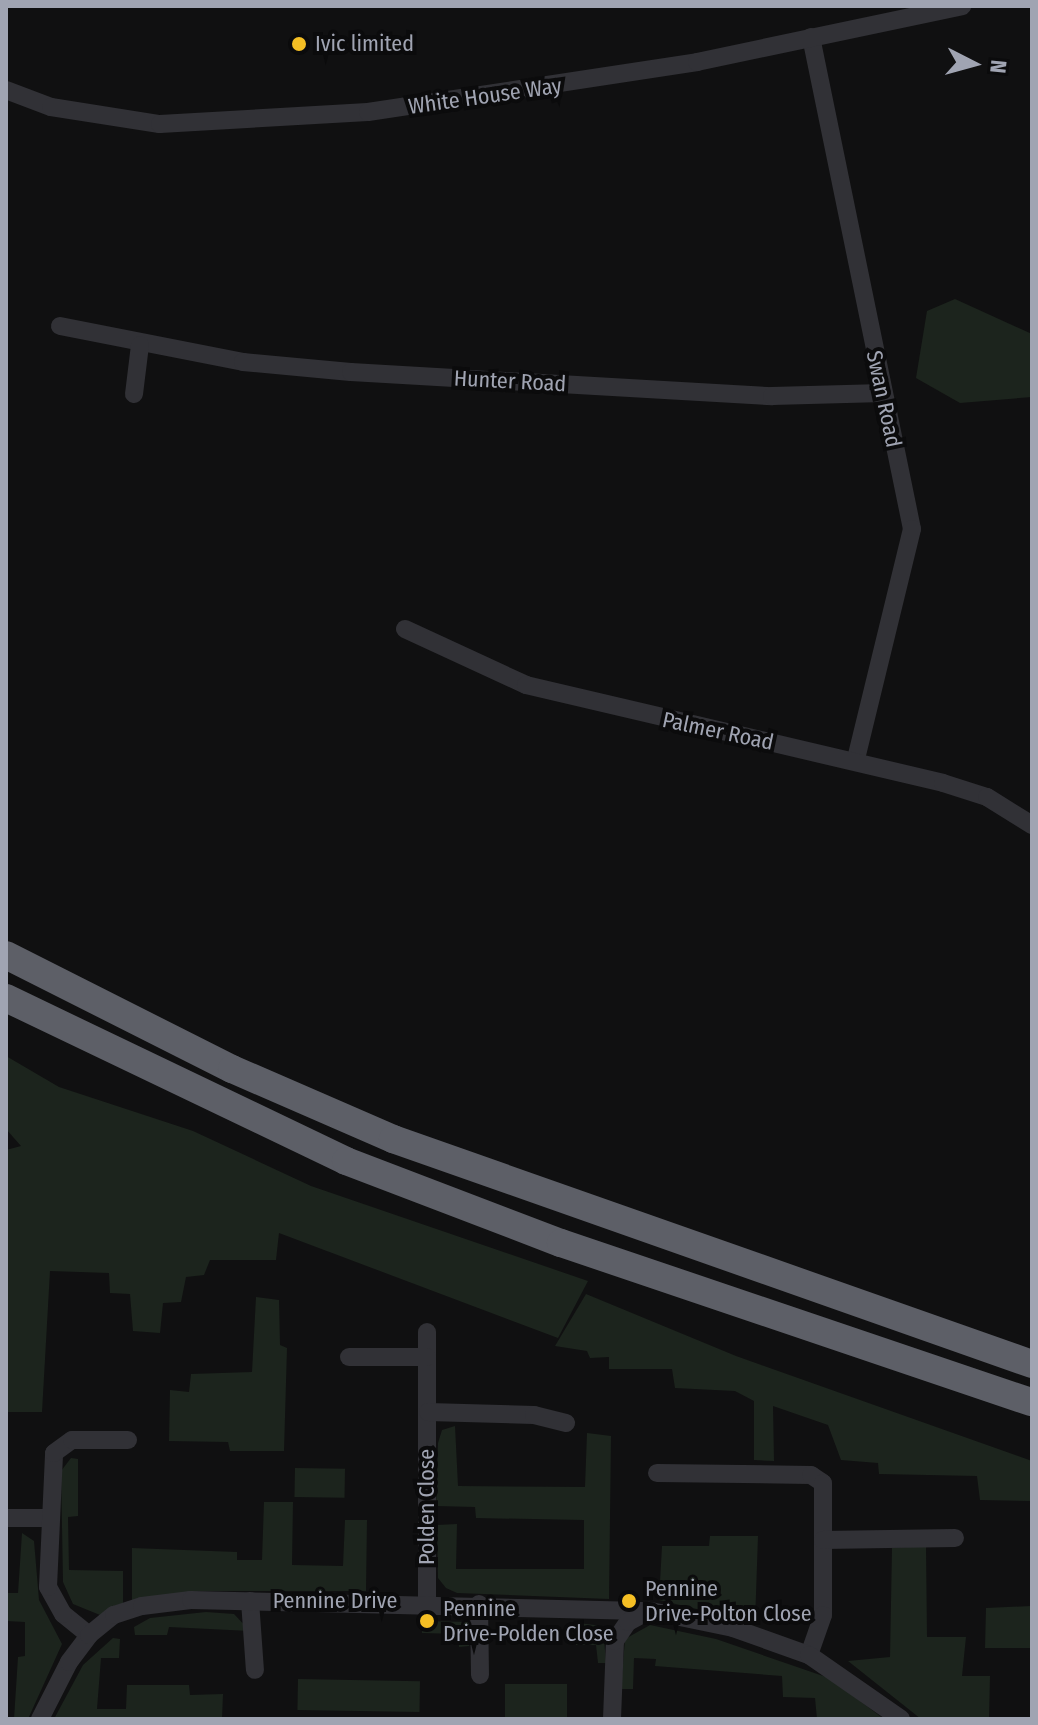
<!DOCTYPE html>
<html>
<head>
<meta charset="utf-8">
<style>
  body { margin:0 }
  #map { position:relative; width:1038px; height:1725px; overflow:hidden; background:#101011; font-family:"Fira Sans Condensed",sans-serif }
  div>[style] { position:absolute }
  .green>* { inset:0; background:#1c241d; transform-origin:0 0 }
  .minor>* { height:18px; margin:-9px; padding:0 9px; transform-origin:9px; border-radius:9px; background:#313136 }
  .highway>* { height:28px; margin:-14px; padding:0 14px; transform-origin:14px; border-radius:14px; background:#5d5f67 }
  .dots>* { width:22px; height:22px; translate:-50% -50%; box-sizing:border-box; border:4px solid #0b0b0c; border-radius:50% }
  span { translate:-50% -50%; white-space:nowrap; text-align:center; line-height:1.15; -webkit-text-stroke:8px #0b0b0c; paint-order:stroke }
  .poi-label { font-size:22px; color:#a0a4b2 }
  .left { translate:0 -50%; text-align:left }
  .street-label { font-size:22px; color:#a0a4b2 }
  .frame { position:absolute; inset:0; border:8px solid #a0a4b2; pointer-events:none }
  .north { position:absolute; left:934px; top:24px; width:80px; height:80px; -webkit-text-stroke:6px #0b0b0c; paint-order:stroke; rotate:96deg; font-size:22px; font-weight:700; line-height:32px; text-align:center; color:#a0a4b2 }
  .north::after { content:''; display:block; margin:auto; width:28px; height:36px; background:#a0a4b2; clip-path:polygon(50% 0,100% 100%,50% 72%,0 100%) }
</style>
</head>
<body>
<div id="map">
  <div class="green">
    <i style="clip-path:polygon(955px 299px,1032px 334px,1032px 397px,960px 403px,916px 378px,927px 311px)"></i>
    <i style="clip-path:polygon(6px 1056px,59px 1087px,193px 1131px,311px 1186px,588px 1281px,558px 1338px,279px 1233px,276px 1260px,210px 1260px,204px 1275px,186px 1277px,181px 1302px,163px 1303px,160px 1333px,133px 1331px,130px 1294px,110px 1293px,109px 1273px,50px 1271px,42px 1412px,6px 1412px,6px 1150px,21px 1146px,6px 1129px)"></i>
    <i style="clip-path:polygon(586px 1294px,736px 1356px,1032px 1461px,1032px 1501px,980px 1500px,977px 1476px,879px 1474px,878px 1463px,841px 1460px,828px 1425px,773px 1406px,774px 1461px,754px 1460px,754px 1401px,735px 1391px,675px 1388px,672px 1369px,609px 1369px,609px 1357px,590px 1358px,587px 1351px,555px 1346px)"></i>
    <i style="clip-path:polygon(256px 1297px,279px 1300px,280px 1345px,287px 1348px,284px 1451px,230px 1451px,228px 1442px,169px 1441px,170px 1390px,189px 1392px,191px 1374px,252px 1372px)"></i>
    <i style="clip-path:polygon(455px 1426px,458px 1486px,585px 1487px,587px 1433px,611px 1436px,609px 1599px,457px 1593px,446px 1588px,438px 1578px,437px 1525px,457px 1524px,456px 1569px,584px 1569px,584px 1520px,476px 1518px,475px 1507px,436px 1506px,438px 1443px,442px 1430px)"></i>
    <i style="clip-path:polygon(71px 1458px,78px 1459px,78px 1516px,68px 1517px,69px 1570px,123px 1571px,123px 1603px,100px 1615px,73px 1604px,63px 1582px,61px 1471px)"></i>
    <i style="left:295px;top:1468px;width:50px;height:29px;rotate:1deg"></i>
    <i style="clip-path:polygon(264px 1502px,293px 1502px,292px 1565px,343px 1566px,345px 1520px,367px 1520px,366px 1591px,198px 1591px,132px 1601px,132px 1548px,237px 1552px,237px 1560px,262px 1560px)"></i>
    <i style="clip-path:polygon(22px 1533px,34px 1541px,39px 1600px,62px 1644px,28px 1719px,14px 1719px,18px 1657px,25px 1656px,25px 1622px,6px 1621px,6px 1593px,18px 1593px)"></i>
    <i style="clip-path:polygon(710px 1536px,758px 1536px,755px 1623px,659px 1600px,662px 1546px,709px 1546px)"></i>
    <i style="clip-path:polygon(926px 1546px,927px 1637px,966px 1637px,962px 1676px,990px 1676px,989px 1719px,921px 1719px,848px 1661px,890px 1657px,892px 1548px)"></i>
    <i style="clip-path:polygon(1032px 1582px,1032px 1648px,985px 1648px,986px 1608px,1031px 1606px)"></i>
    <i style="clip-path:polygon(206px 1612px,234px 1614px,250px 1631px,169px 1627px,167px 1635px,135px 1635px,134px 1627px,150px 1618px)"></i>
    <i style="clip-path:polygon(422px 1621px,472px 1622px,475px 1632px,469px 1646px,459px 1647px,458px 1634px,422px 1633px)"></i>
    <i style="clip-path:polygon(578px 1623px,603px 1626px,606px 1663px,598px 1663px,596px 1645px,576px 1645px)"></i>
    <i style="clip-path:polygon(650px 1625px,716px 1639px,829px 1678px,884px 1719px,817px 1719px,815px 1698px,783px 1697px,782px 1676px,655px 1666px,656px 1659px,634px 1658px,633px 1689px,621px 1689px,625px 1639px)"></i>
    <i style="clip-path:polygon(113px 1638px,120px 1639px,119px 1658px,101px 1658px,97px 1709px,126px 1709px,127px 1685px,189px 1685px,190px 1695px,223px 1694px,222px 1719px,54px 1719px,83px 1665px)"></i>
    <i style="left:298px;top:1679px;width:122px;height:31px;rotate:1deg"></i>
    <i style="left:505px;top:1684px;width:62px;height:35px"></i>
  </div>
  <div class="minor">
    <i style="left:811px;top:37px;width:502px;rotate:78.4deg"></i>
    <i style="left:912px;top:529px;width:237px;rotate:103.7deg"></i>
    <i style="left:6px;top:90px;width:48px;rotate:20.7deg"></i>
    <i style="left:51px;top:107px;width:110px;rotate:8.9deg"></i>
    <i style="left:160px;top:124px;width:208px;rotate:-3.3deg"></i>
    <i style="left:368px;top:112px;width:333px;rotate:-8.6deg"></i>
    <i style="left:697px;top:62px;width:271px;rotate:-11.9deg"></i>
    <i style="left:60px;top:326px;width:187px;rotate:11.1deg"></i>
    <i style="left:243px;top:362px;width:108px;rotate:5.3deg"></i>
    <i style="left:351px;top:372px;width:422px;rotate:3.3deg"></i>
    <i style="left:772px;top:396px;width:111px;rotate:-1.5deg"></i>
    <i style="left:134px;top:394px;width:49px;rotate:-83deg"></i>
    <i style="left:405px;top:629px;width:133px;rotate:24.8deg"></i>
    <i style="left:526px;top:685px;width:428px;rotate:13.2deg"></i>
    <i style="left:943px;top:783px;width:46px;rotate:17.7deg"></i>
    <i style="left:987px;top:797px;width:53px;rotate:31.9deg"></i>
    <i style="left:427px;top:1332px;width:270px;rotate:90deg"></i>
    <i style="left:349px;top:1357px;width:78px"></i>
    <i style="left:428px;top:1412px;width:106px;rotate:1.6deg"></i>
    <i style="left:534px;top:1415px;width:33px;rotate:14deg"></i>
    <i style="left:657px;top:1473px;width:154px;rotate:0.7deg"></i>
    <i style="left:811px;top:1475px;width:14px;rotate:34deg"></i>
    <i style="left:823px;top:1483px;width:132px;rotate:90deg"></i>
    <i style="left:823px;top:1615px;width:42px;rotate:109.3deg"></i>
    <i style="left:6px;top:1518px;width:42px"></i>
    <i style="left:823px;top:1540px;width:132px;rotate:-0.9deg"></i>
    <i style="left:250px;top:1601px;width:69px;rotate:85.9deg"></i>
    <i style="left:479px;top:1604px;width:71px;rotate:89.2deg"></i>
    <i style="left:89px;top:1635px;width:33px;rotate:-141deg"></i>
    <i style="left:63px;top:1614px;width:31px;rotate:-119deg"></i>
    <i style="left:48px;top:1587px;width:134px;rotate:-87.4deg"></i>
    <i style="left:54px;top:1453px;width:22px;rotate:-36deg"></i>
    <i style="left:72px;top:1440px;width:56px"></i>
    <i style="left:40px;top:1719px;width:64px;rotate:-63deg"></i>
    <i style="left:69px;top:1662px;width:34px;rotate:-53deg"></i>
    <i style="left:89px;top:1635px;width:32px;rotate:-39deg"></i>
    <i style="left:114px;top:1615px;width:29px;rotate:-18deg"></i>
    <i style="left:142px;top:1606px;width:49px;rotate:-7deg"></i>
    <i style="left:191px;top:1600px;width:460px;rotate:1.4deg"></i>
    <i style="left:651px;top:1611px;width:84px;rotate:11.7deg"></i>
    <i style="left:733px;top:1628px;width:81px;rotate:19.6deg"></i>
    <i style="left:809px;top:1655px;width:112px;rotate:34.8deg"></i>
    <i style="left:612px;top:1719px;width:78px;rotate:-87.8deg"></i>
    <i style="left:615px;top:1641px;width:23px;rotate:-56deg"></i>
    <i style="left:628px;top:1622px;width:24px;rotate:-28deg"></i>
  </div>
  <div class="highway">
    <i style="left:6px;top:955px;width:253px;rotate:26.8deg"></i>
    <i style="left:232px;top:1069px;width:176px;rotate:23.5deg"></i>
    <i style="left:393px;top:1139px;width:677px;rotate:19.4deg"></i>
    <i style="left:6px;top:998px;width:377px;rotate:25.6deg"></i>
    <i style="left:346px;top:1161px;width:230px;rotate:20.9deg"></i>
    <i style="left:561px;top:1243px;width:497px;rotate:18.7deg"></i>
  </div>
  <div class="dots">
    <i style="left:299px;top:44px;background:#f5bf24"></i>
    <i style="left:629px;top:1601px;background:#f5bf24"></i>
    <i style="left:427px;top:1621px;background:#f5bf24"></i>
  </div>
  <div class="poi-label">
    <span class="left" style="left:315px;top:44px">Ivic limited</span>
    <span class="left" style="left:645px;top:1601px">Pennine<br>Drive-Polton Close</span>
    <span class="left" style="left:443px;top:1621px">Pennine<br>Drive-Polden Close</span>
  </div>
  <div class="street-label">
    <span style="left:485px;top:96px;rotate:-8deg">White House Way</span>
    <span style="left:510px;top:381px;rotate:3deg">Hunter Road</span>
    <span style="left:884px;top:399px;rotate:78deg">Swan Road</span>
    <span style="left:718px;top:731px;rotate:12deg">Palmer Road</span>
    <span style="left:427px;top:1507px;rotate:-90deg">Polden Close</span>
    <span style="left:335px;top:1601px">Pennine Drive</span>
  </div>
  <div class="frame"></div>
  <div class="north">N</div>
</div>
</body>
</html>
